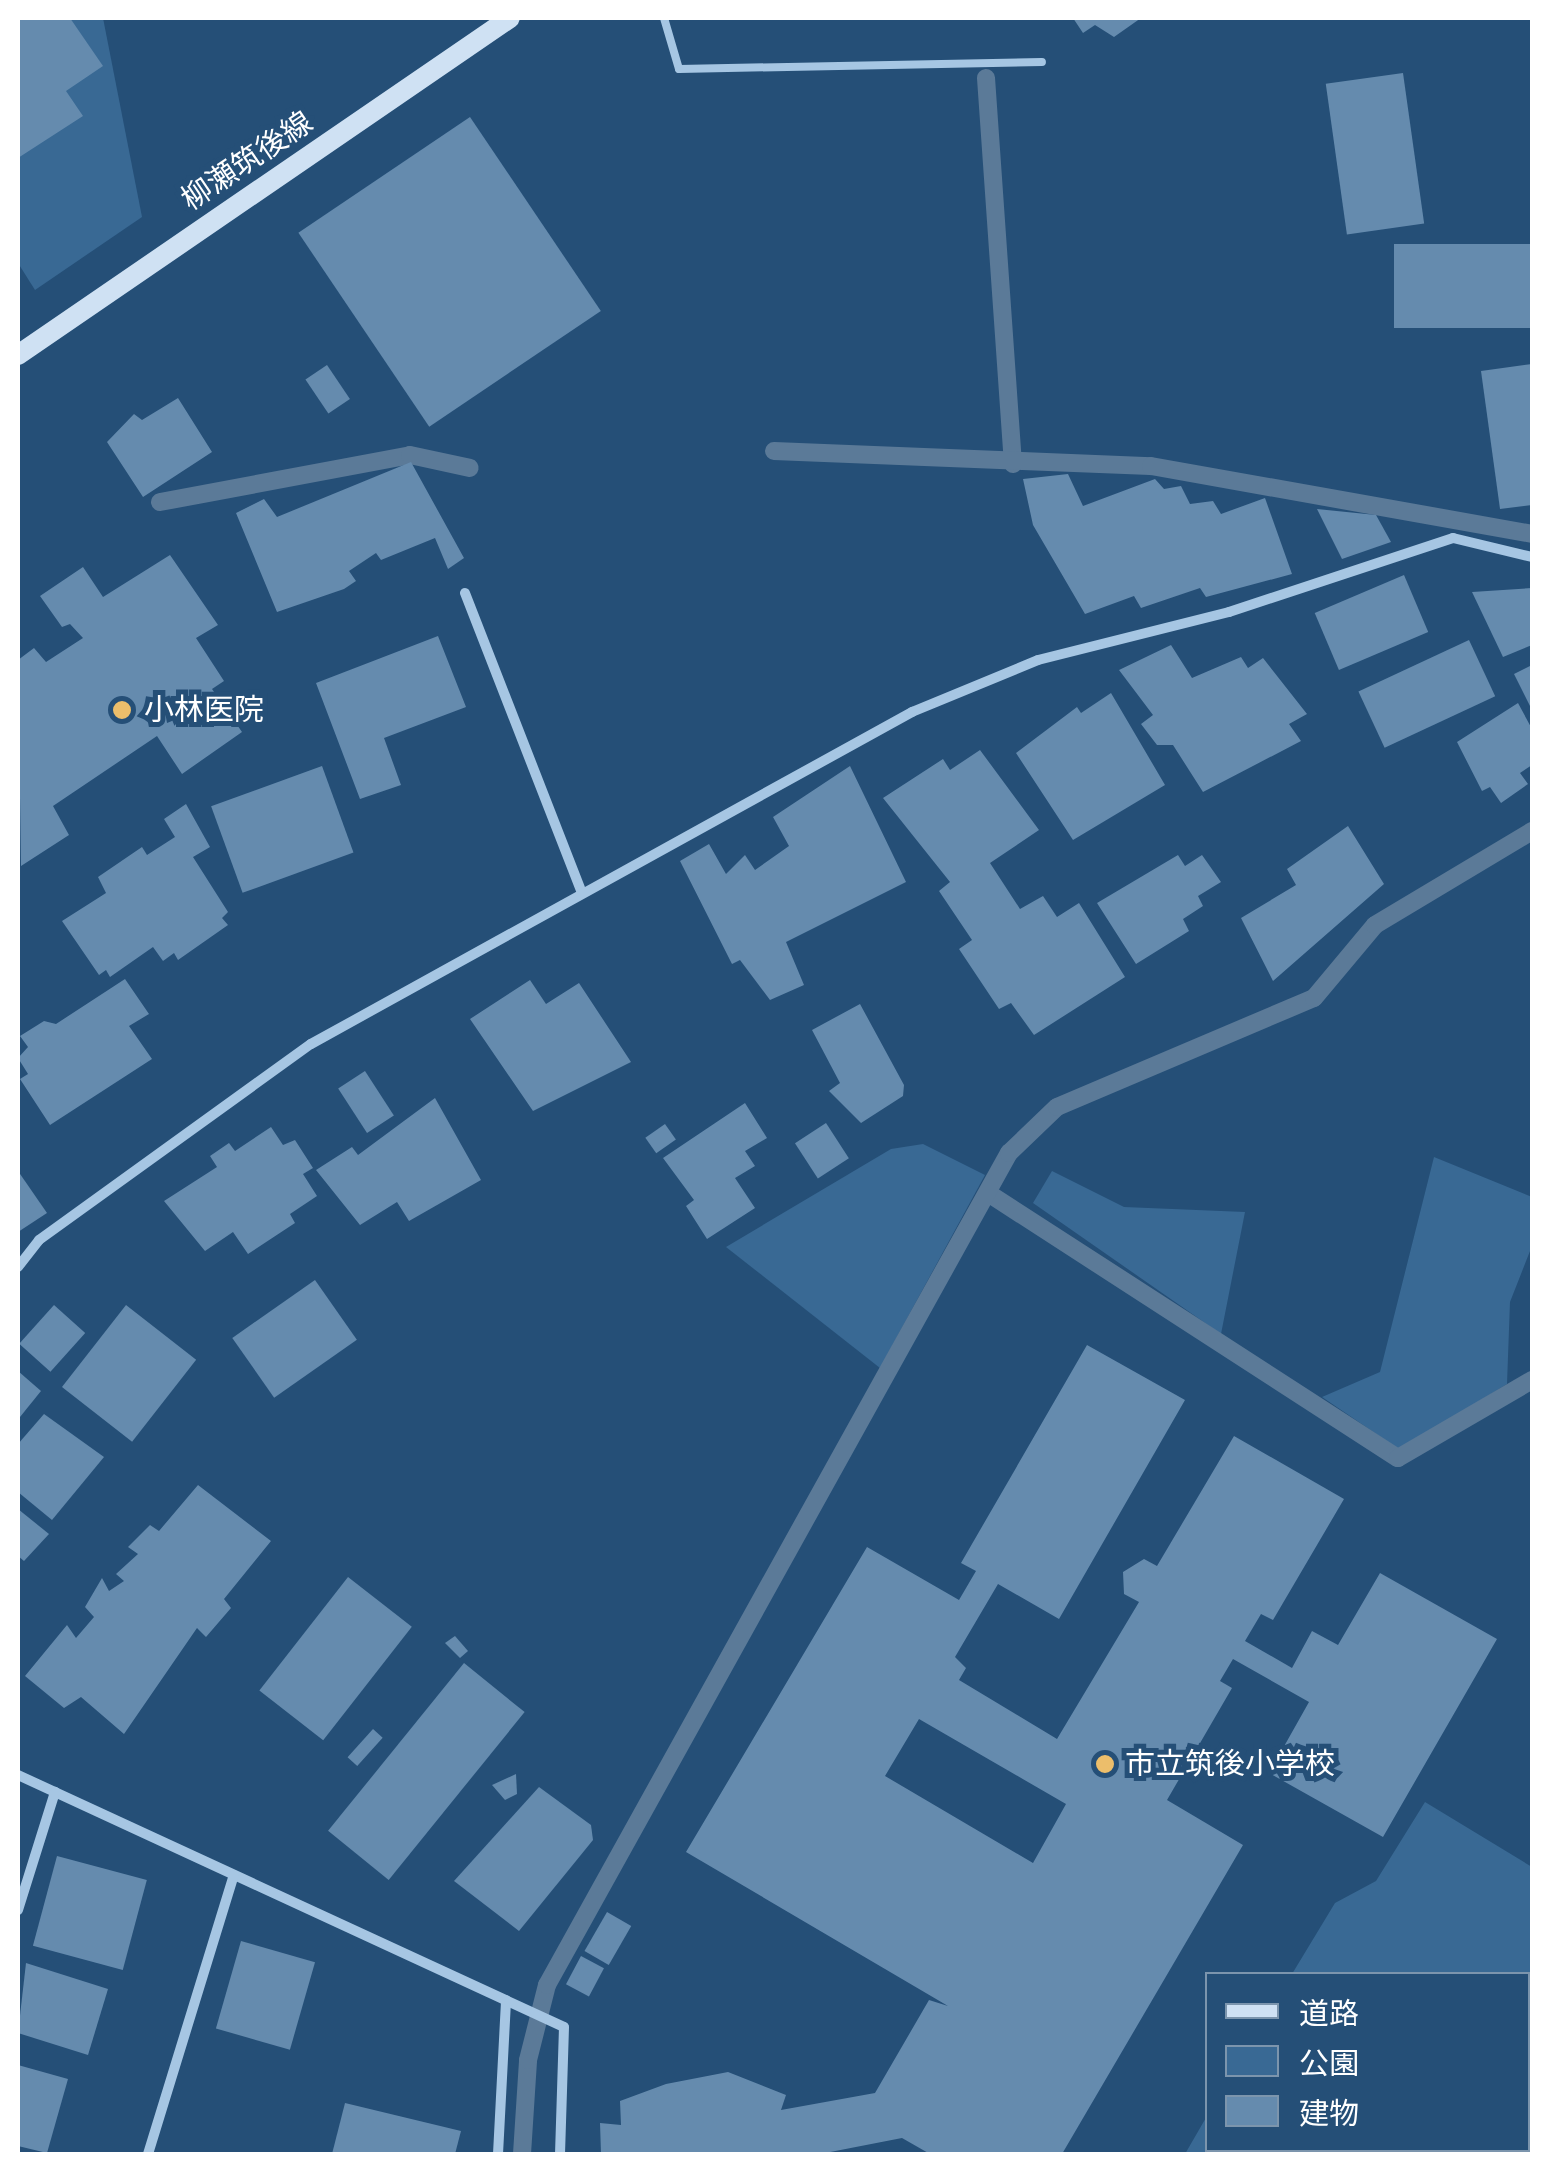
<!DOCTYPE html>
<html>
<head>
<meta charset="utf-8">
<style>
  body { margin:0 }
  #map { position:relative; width:1550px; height:2172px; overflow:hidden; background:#254f77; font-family:Figtree,"Noto Sans JP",sans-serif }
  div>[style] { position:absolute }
  .green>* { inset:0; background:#396994 }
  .stream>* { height:18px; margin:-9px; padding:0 9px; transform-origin:9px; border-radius:9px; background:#5b7a98 }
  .building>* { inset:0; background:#658bae; transform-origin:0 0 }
  .service>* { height:8px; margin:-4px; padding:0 4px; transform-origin:4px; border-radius:4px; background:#a6c6e3 }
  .minor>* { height:10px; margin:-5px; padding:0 5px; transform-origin:5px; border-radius:5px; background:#a6c6e3 }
  .secondary>* { height:20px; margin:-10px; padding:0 10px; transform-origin:10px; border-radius:10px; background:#cfe1f3 }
  .dots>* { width:28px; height:28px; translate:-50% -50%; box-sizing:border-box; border:5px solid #254f77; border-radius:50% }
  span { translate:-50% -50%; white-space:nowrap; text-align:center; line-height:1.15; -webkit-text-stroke:10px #254f77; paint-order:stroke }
  .street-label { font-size:30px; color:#fff }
  .poi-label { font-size:30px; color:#fff }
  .left { translate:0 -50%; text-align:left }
  .frame { position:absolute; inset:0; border:20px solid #fff; pointer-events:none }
  .legend { position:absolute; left:1205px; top:1972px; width:325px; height:180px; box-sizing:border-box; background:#254f77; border:2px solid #7c95ad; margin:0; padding:12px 18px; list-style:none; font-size:30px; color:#fff }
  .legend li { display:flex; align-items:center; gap:20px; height:50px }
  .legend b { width:50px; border:2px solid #7c95ad }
</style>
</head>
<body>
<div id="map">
  <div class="green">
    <i style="clip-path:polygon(18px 18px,103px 18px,142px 217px,35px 290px,18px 263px)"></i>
    <i style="clip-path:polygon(923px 1144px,985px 1175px,880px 1368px,726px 1247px,891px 1149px)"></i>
    <i style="clip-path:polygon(1434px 1157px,1532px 1197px,1532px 1246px,1510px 1302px,1507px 1384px,1400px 1450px,1322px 1397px,1380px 1372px)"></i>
    <i style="clip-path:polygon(1052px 1171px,1124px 1207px,1245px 1212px,1221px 1334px,1033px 1203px)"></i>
    <i style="clip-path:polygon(1425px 1802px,1532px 1867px,1532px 2154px,1185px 2154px,1207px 2116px,1208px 2150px,1528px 2150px,1528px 1974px,1292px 1974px,1335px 1903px,1376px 1881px)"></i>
  </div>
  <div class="stream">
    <i style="left:986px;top:78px;width:387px;rotate:86deg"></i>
    <i style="left:774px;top:451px;width:377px;rotate:2.3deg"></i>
    <i style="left:1151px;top:466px;width:387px;rotate:10.1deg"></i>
    <i style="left:160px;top:502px;width:254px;rotate:-10.6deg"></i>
    <i style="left:410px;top:455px;width:61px;rotate:12.2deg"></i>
    <i style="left:988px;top:1193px;width:488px;rotate:32.9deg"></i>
    <i style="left:1398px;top:1458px;width:155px;rotate:-30.2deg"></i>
    <i style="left:522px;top:2154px;width:94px;rotate:-86.3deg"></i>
    <i style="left:528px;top:2060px;width:77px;rotate:-75.8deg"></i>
    <i style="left:547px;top:1985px;width:952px;rotate:-60.96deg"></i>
    <i style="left:1009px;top:1153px;width:66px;rotate:-43.8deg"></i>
    <i style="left:1057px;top:1107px;width:279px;rotate:-23deg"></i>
    <i style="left:1314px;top:998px;width:95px;rotate:-50.1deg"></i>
    <i style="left:1375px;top:925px;width:183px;rotate:-30.9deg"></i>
  </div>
  <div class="building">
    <i style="clip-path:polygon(18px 18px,70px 18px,103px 66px,66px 91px,83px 116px,18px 158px)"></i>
    <i style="clip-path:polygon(1073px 18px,1141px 18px,1114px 37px,1095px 25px,1083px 33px)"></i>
    <i style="left:1403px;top:73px;width:152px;height:78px;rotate:82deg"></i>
    <i style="left:470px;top:117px;width:234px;height:207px;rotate:56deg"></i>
    <i style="left:1532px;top:244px;width:84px;height:138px;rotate:90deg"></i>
    <i style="clip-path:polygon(1532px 364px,1532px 505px,1500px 509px,1481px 371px)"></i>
    <i style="left:327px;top:365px;width:41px;height:26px;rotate:56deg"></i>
    <i style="clip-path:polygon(178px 398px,212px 452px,143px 497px,107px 442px,134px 414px,142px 420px)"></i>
    <i style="clip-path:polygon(411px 462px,464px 558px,448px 569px,435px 538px,381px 560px,376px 553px,349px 571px,356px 581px,344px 589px,277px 612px,236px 513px,264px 499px,277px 517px)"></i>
    <i style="clip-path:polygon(1068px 474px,1083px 506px,1155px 479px,1164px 489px,1181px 486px,1190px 504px,1213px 501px,1221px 514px,1265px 498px,1292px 574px,1206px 597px,1200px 588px,1141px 608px,1134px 596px,1085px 614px,1033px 525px,1023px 479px)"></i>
    <i style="clip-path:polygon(1317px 509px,1376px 515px,1391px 542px,1342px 559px)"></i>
    <i style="clip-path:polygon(170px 555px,218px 625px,196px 638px,224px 681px,212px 689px,242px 732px,182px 774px,157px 736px,53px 806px,69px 835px,21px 866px,18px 660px,34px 648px,46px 662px,83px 638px,70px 624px,62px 627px,40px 596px,83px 567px,103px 597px)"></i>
    <i style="left:1404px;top:575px;width:62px;height:97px;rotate:67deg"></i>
    <i style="clip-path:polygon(1532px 588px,1532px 645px,1503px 657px,1472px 592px)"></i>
    <i style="clip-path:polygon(438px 636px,466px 707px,384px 738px,401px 785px,360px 799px,316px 683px)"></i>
    <i style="left:1469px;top:640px;width:62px;height:122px;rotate:65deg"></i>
    <i style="clip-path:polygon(1171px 645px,1192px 678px,1241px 657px,1248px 668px,1263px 658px,1307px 714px,1289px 724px,1301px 741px,1203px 792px,1173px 745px,1157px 745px,1141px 724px,1153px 715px,1119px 670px)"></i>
    <i style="clip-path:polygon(1532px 665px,1532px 710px,1514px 674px)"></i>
    <i style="clip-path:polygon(1111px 693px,1165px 785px,1073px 840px,1016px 753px,1077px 707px,1081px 713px)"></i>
    <i style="clip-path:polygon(1518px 703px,1532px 729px,1532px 765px,1520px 773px,1528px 784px,1501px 803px,1490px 787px,1482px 791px,1457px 742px)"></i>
    <i style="clip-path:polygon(980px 750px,1039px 830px,990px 863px,1020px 909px,1043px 896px,1057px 917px,1079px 903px,1125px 977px,1034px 1035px,1011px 1003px,999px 1009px,959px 949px,972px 940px,939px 891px,950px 882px,883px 798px,943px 759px,950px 770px)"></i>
    <i style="left:322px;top:766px;width:92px;height:118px;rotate:70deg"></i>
    <i style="clip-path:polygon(850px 766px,906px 882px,786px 942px,804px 985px,770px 1000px,740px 960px,732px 964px,680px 861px,709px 844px,726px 874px,745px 855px,755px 870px,789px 846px,773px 817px)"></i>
    <i style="clip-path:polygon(186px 804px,210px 847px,193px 857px,228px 912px,222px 918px,228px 925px,178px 960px,174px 953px,163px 961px,153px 947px,110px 977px,106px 970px,99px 975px,62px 921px,106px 893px,98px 877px,142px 847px,147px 855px,175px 837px,164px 819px)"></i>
    <i style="clip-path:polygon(1348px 826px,1384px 884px,1273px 981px,1241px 918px,1296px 885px,1287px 869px)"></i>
    <i style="clip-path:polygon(1178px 855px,1185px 866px,1202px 855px,1221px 882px,1198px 896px,1203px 906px,1183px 919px,1189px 931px,1136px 964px,1097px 903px)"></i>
    <i style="clip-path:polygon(125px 979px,149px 1014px,129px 1026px,152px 1059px,50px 1125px,20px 1079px,28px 1074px,18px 1058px,28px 1047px,20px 1036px,44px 1021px,56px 1024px)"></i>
    <i style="clip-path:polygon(530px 980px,546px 1004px,579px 983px,631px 1062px,533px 1111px,470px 1019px)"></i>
    <i style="clip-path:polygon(860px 1004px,904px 1085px,903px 1096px,861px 1123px,829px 1091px,840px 1083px,812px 1030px)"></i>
    <i style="left:365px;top:1071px;width:53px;height:32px;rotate:57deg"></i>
    <i style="clip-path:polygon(435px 1098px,481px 1180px,409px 1221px,397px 1202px,360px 1225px,316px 1170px,352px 1147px,358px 1155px)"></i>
    <i style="clip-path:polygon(745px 1103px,767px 1138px,745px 1151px,755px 1166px,735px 1178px,755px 1208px,707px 1239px,686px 1206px,694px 1200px,663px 1158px)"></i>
    <i style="left:826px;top:1123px;width:42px;height:37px;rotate:57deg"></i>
    <i style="left:665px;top:1124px;width:19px;height:24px;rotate:55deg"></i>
    <i style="clip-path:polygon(271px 1127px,283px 1145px,295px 1140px,313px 1168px,303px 1174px,317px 1196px,290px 1214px,295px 1223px,248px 1254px,233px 1232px,205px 1251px,164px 1201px,217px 1167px,210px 1156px,229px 1143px,235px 1151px)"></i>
    <i style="clip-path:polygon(18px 1171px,47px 1213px,18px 1232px)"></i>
    <i style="left:315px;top:1280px;width:73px;height:101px;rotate:55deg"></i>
    <i style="left:54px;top:1305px;width:42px;height:52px;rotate:42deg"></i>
    <i style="left:126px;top:1305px;width:89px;height:104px;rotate:38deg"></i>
    <i style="clip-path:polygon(evenodd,1087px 1345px,1185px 1400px,1059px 1619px,998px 1584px,955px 1657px,966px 1668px,959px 1680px,1057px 1739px,1139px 1602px,1124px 1594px,1123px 1572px,1144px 1559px,1157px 1566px,1234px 1436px,1344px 1499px,1273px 1620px,1261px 1614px,1245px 1641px,1292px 1668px,1312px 1631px,1338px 1645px,1380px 1573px,1497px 1639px,1383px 1837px,1269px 1773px,1309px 1702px,1233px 1659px,1220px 1681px,1232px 1688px,1167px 1800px,1243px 1845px,1062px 2154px,930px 2154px,902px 2138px,820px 2154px,601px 2154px,600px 2123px,621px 2125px,620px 2101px,666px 2084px,728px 2072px,786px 2095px,781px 2110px,875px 2093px,929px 2000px,948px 2006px,686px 1852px,867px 1547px,959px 1600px,976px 1571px,961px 1563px,1087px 1345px,919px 1719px,1066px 1804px,1033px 1863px,885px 1776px,919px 1719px)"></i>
    <i style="clip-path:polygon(18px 1371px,41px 1391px,20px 1417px,18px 1415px)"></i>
    <i style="clip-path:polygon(44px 1414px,104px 1457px,52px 1520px,18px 1492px,18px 1444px)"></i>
    <i style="clip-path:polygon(198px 1485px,271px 1541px,224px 1599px,231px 1608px,206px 1637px,197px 1628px,124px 1734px,81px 1697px,64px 1708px,25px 1676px,67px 1625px,76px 1638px,94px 1617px,85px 1607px,102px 1578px,109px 1591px,124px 1581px,116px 1574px,138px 1554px,128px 1547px,150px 1525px,159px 1531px)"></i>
    <i style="clip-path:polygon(18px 1509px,49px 1534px,24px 1561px,18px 1556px)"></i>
    <i style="left:348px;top:1577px;width:81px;height:144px;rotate:38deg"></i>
    <i style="clip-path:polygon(455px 1636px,468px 1651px,460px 1658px,445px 1643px)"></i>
    <i style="left:464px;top:1663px;width:78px;height:216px;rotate:39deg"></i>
    <i style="left:373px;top:1729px;width:13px;height:38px;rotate:42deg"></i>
    <i style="clip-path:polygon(516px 1774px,517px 1794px,505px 1800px,492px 1785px)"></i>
    <i style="clip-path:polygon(539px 1787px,591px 1825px,593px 1840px,519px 1931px,454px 1881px)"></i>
    <i style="left:57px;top:1856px;width:93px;height:93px;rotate:15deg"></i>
    <i style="left:607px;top:1912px;width:28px;height:45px;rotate:30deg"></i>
    <i style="left:241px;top:1941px;width:77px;height:91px;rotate:16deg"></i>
    <i style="left:581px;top:1956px;width:26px;height:32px;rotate:28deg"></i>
    <i style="clip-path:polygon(26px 1963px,108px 1989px,88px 2055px,18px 2033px)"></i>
    <i style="clip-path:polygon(18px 2065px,68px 2079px,47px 2153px,18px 2146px)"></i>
    <i style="clip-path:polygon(345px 2103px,461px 2131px,455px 2154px,332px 2154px)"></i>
  </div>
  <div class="service">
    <i style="left:664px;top:18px;width:53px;rotate:73.6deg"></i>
    <i style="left:679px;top:69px;width:363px;rotate:-1.1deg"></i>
  </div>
  <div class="minor">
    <i style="left:465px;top:593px;width:322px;rotate:68.7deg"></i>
    <i style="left:18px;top:1267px;width:34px;rotate:-52deg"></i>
    <i style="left:39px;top:1240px;width:335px;rotate:-35.8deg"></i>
    <i style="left:311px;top:1044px;width:687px;rotate:-28.92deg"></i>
    <i style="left:912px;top:712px;width:136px;rotate:-22.4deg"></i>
    <i style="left:1038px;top:660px;width:197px;rotate:-14.1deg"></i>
    <i style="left:1229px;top:612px;width:236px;rotate:-18.3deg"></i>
    <i style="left:1453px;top:538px;width:81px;rotate:13.5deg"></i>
    <i style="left:18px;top:1775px;width:601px;rotate:24.78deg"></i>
    <i style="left:564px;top:2027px;width:127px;rotate:91.8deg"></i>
    <i style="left:18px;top:1910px;width:124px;rotate:-72.6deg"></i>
    <i style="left:148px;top:2154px;width:292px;rotate:-72.9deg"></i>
    <i style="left:498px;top:2154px;width:154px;rotate:-87deg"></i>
  </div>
  <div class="secondary">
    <i style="left:18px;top:355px;width:596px;rotate:-34.41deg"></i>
  </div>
  <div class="dots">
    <i style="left:122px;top:710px;background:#ecbe6b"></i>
    <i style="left:1105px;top:1764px;background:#ecbe6b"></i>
  </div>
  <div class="street-label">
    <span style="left:247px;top:161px;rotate:-34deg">柳瀬筑後線</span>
  </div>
  <div class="poi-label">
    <span class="left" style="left:144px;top:710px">小林医院</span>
    <span class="left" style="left:1125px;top:1764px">市立筑後小学校</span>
  </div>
  <div class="frame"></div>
  <ul class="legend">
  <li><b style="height:12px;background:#cfe1f3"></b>道路</li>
  <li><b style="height:28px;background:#396994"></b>公園</li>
  <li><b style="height:28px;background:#658bae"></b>建物</li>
  </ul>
</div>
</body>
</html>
